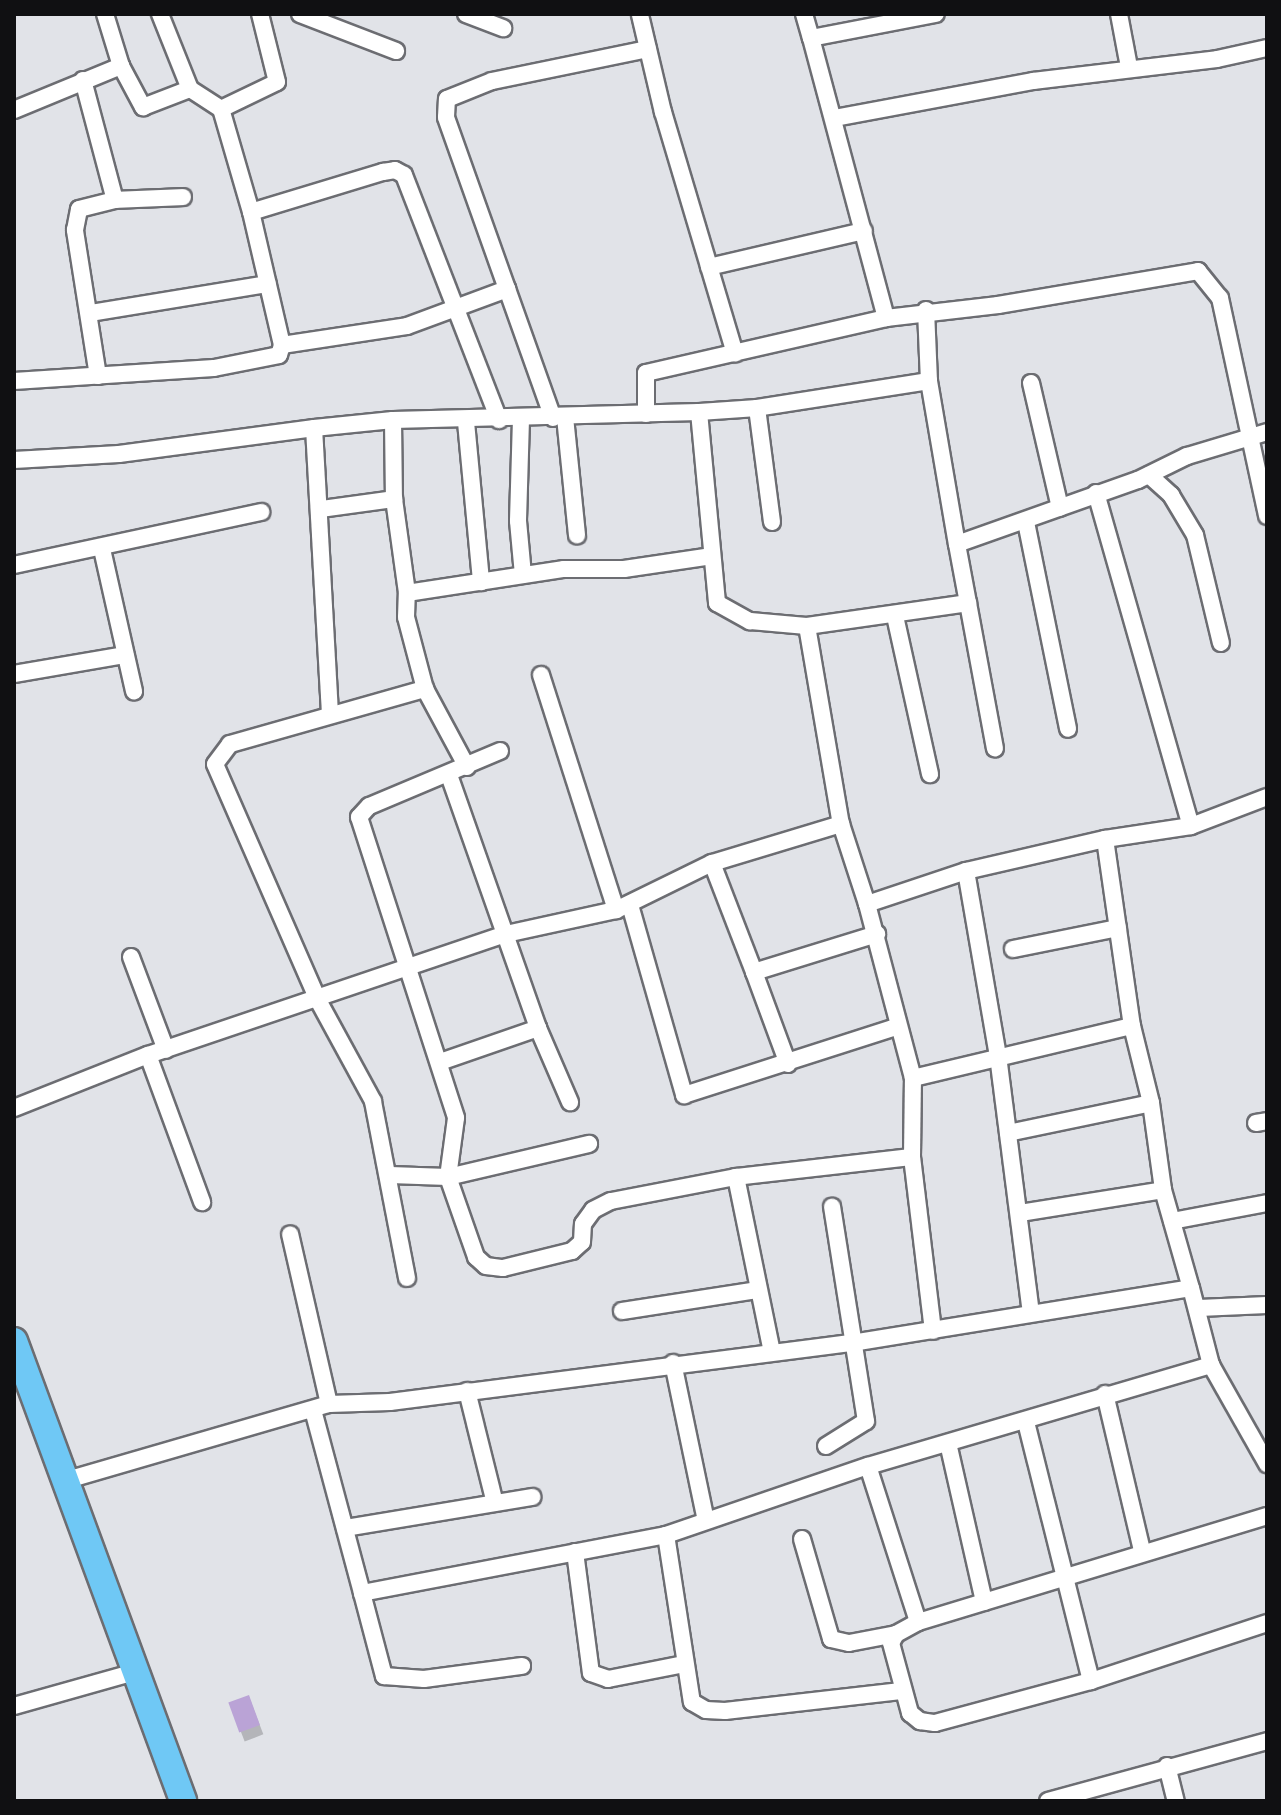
<!DOCTYPE html>
<html>
<head>
<meta charset="utf-8">
<style>
  body { margin:0 }
  #map { position:relative; width:1281px; height:1815px; overflow:hidden; background:#e1e3e8; font-family:Montserrat,sans-serif }
  div>[style] { position:absolute }
  .shadow>* { inset:0; background:#0003; transform-origin:0 0 }
  .building>* { inset:0; background:#baa3d6; transform-origin:0 0 }
  .roads { filter:drop-shadow(2px 0 #6c6d72) drop-shadow(-2px 0 #6c6d72) drop-shadow(0 2px #6c6d72) drop-shadow(0 -2px #6c6d72) }
  .street>* { height:16px; margin:-8px; padding:0 8px; transform-origin:8px; border-radius:8px; background:#fff }
  .primary>* { height:26px; margin:-13px; padding:0 13px; transform-origin:13px; border-radius:13px; background:#6fc8f5 }
  span { translate:-50% -50%; white-space:nowrap; text-align:center; line-height:1.15; -webkit-text-stroke:6px #eef0f6; paint-order:stroke }
  .frame { position:absolute; inset:0; border:16px solid #101012; pointer-events:none }
</style>
</head>
<body>
<div id="map">
  <div class="shadow">
    <i style="left:249px;top:1697px;width:40px;height:20px;rotate:69deg"></i>
  </div>
  <div class="building">
    <i style="left:249px;top:1695px;width:32px;height:22px;rotate:70deg"></i>
  </div>
  <div class="roads">
    <div class="street">
      <i style="left:105px;top:14px;width:54px;rotate:72.9deg"></i>
      <i style="left:121px;top:66px;width:47px;rotate:61.8deg"></i>
      <i style="left:143px;top:107px;width:50px;rotate:-21deg"></i>
      <i style="left:300px;top:14px;width:103px;rotate:21.1deg"></i>
      <i style="left:466px;top:14px;width:40px;rotate:21deg"></i>
      <i style="left:804px;top:14px;width:25px;rotate:74deg"></i>
      <i style="left:811px;top:38px;width:127px;rotate:-10.9deg"></i>
      <i style="left:1119px;top:14px;width:54px;rotate:79.3deg"></i>
      <i style="left:640px;top:15px;width:100px;rotate:76.7deg"></i>
      <i style="left:663px;top:112px;width:252px;rotate:73.4deg"></i>
      <i style="left:811px;top:38px;width:290px;rotate:75deg"></i>
      <i style="left:83px;top:80px;width:124px;rotate:75.1deg"></i>
      <i style="left:221px;top:109px;width:62px;rotate:-25.7deg"></i>
      <i style="left:277px;top:82px;width:70px;rotate:-104deg"></i>
      <i style="left:14px;top:110px;width:116px;rotate:-22.4deg"></i>
      <i style="left:835px;top:118px;width:201px;rotate:-10.6deg"></i>
      <i style="left:1033px;top:81px;width:185px;rotate:-6.8deg"></i>
      <i style="left:1217px;top:59px;width:51px;rotate:-12.4deg"></i>
      <i style="left:251px;top:212px;width:138px;rotate:-16.9deg"></i>
      <i style="left:383px;top:172px;width:12px;rotate:-9deg"></i>
      <i style="left:395px;top:170px;width:10px;rotate:29deg"></i>
      <i style="left:404px;top:175px;width:263px;rotate:68.8deg"></i>
      <i style="left:709px;top:267px;width:159px;rotate:-13.1deg"></i>
      <i style="left:926px;top:310px;width:71px;rotate:87.6deg"></i>
      <i style="left:929px;top:381px;width:165px;rotate:80.3deg"></i>
      <i style="left:90px;top:313px;width:180px;rotate:-9.3deg"></i>
      <i style="left:282px;top:345px;width:126px;rotate:-8.6deg"></i>
      <i style="left:407px;top:326px;width:107px;rotate:-20.3deg"></i>
      <i style="left:98px;top:376px;width:148px;rotate:-99deg"></i>
      <i style="left:75px;top:230px;width:21px;rotate:-79deg"></i>
      <i style="left:79px;top:209px;width:37px;rotate:-14deg"></i>
      <i style="left:115px;top:200px;width:68px;rotate:-2.5deg"></i>
      <i style="left:14px;top:381px;width:200px;rotate:-3.7deg"></i>
      <i style="left:214px;top:368px;width:66px;rotate:-11.3deg"></i>
      <i style="left:279px;top:355px;width:10px;rotate:-73deg"></i>
      <i style="left:282px;top:345px;width:137px;rotate:-103.1deg"></i>
      <i style="left:251px;top:212px;width:107px;rotate:-106.2deg"></i>
      <i style="left:221px;top:109px;width:37px;rotate:-147deg"></i>
      <i style="left:190px;top:89px;width:81px;rotate:-111.8deg"></i>
      <i style="left:929px;top:381px;width:174px;rotate:171.1deg"></i>
      <i style="left:757px;top:408px;width:58px;rotate:176.1deg"></i>
      <i style="left:699px;top:412px;width:192px;rotate:84.6deg"></i>
      <i style="left:717px;top:603px;width:38px;rotate:29deg"></i>
      <i style="left:750px;top:621px;width:57px;rotate:5deg"></i>
      <i style="left:807px;top:626px;width:201px;rotate:80.3deg"></i>
      <i style="left:841px;top:824px;width:84px;rotate:72deg"></i>
      <i style="left:867px;top:904px;width:104px;rotate:-18.4deg"></i>
      <i style="left:966px;top:871px;width:143px;rotate:-13deg"></i>
      <i style="left:1105px;top:839px;width:87px;rotate:-8.6deg"></i>
      <i style="left:1191px;top:826px;width:81px;rotate:-20.9deg"></i>
      <i style="left:1031px;top:383px;width:128px;rotate:76.9deg"></i>
      <i style="left:757px;top:408px;width:115px;rotate:82.5deg"></i>
      <i style="left:646px;top:414px;width:41px;rotate:-90deg"></i>
      <i style="left:646px;top:373px;width:246px;rotate:-12.9deg"></i>
      <i style="left:886px;top:318px;width:113px;rotate:-6.6deg"></i>
      <i style="left:998px;top:305px;width:203px;rotate:-9.6deg"></i>
      <i style="left:1198px;top:271px;width:35px;rotate:51deg"></i>
      <i style="left:1220px;top:298px;width:223px;rotate:77.8deg"></i>
      <i style="left:565px;top:417px;width:119px;rotate:84.2deg"></i>
      <i style="left:553px;top:418px;width:319px;rotate:-109.6deg"></i>
      <i style="left:446px;top:117px;width:18px;rotate:-87deg"></i>
      <i style="left:447px;top:99px;width:48px;rotate:-21.8deg"></i>
      <i style="left:492px;top:81px;width:159px;rotate:-11.6deg"></i>
      <i style="left:521px;top:419px;width:102px;rotate:91.7deg"></i>
      <i style="left:518px;top:521px;width:54px;rotate:84.7deg"></i>
      <i style="left:393px;top:420px;width:79px;rotate:89.3deg"></i>
      <i style="left:394px;top:499px;width:95px;rotate:82.1deg"></i>
      <i style="left:466px;top:422px;width:161px;rotate:84.6deg"></i>
      <i style="left:14px;top:460px;width:105px;rotate:-3.3deg"></i>
      <i style="left:119px;top:454px;width:197px;rotate:-7.6deg"></i>
      <i style="left:1149px;top:475px;width:30px;rotate:42deg"></i>
      <i style="left:1171px;top:495px;width:47px;rotate:59deg"></i>
      <i style="left:1195px;top:535px;width:111px;rotate:76.5deg"></i>
      <i style="left:1096px;top:493px;width:346px;rotate:74.1deg"></i>
      <i style="left:321px;top:509px;width:74px;rotate:-7.8deg"></i>
      <i style="left:1026px;top:522px;width:211px;rotate:78.5deg"></i>
      <i style="left:102px;top:549px;width:146px;rotate:77.3deg"></i>
      <i style="left:14px;top:565px;width:253px;rotate:-12.1deg"></i>
      <i style="left:968px;top:603px;width:148px;rotate:79.5deg"></i>
      <i style="left:895px;top:616px;width:162px;rotate:77.5deg"></i>
      <i style="left:807px;top:626px;width:163px;rotate:-8.1deg"></i>
      <i style="left:968px;top:603px;width:60px;rotate:-100.6deg"></i>
      <i style="left:957px;top:544px;width:192px;rotate:-19.5deg"></i>
      <i style="left:1138px;top:480px;width:55px;rotate:-26.1deg"></i>
      <i style="left:1187px;top:456px;width:84px;rotate:-16.7deg"></i>
      <i style="left:14px;top:674px;width:113px;rotate:-9.7deg"></i>
      <i style="left:541px;top:675px;width:247px;rotate:72.3deg"></i>
      <i style="left:330px;top:714px;width:286px;rotate:-93.2deg"></i>
      <i style="left:314px;top:428px;width:79px;rotate:-5.8deg"></i>
      <i style="left:393px;top:420px;width:306px;rotate:-1.5deg"></i>
      <i style="left:500px;top:751px;width:142px;rotate:157.2deg"></i>
      <i style="left:369px;top:806px;width:15px;rotate:132deg"></i>
      <i style="left:359px;top:817px;width:316px;rotate:72.1deg"></i>
      <i style="left:456px;top:1118px;width:60px;rotate:97.7deg"></i>
      <i style="left:448px;top:1177px;width:145px;rotate:-13.2deg"></i>
      <i style="left:467px;top:767px;width:89px;rotate:-118.3deg"></i>
      <i style="left:425px;top:689px;width:74px;rotate:-104.8deg"></i>
      <i style="left:406px;top:617px;width:24px;rotate:-88deg"></i>
      <i style="left:407px;top:593px;width:159px;rotate:-8.7deg"></i>
      <i style="left:564px;top:569px;width:60px"></i>
      <i style="left:624px;top:569px;width:89px;rotate:-8.4deg"></i>
      <i style="left:449px;top:775px;width:268px;rotate:70.6deg"></i>
      <i style="left:538px;top:1028px;width:81px;rotate:66.6deg"></i>
      <i style="left:1105px;top:839px;width:189px;rotate:81.8deg"></i>
      <i style="left:1132px;top:1026px;width:79px;rotate:76.1deg"></i>
      <i style="left:1151px;top:1103px;width:88px;rotate:82.1deg"></i>
      <i style="left:1163px;top:1190px;width:102px;rotate:74.1deg"></i>
      <i style="left:712px;top:863px;width:117px;rotate:68.9deg"></i>
      <i style="left:966px;top:871px;width:188px;rotate:80.2deg"></i>
      <i style="left:998px;top:1056px;width:258px;rotate:82.7deg"></i>
      <i style="left:867px;top:904px;width:180px;rotate:75.2deg"></i>
      <i style="left:913px;top:1078px;width:225px;rotate:-13.4deg"></i>
      <i style="left:630px;top:905px;width:198px;rotate:74.1deg"></i>
      <i style="left:684px;top:1095px;width:223px;rotate:-17.8deg"></i>
      <i style="left:1013px;top:949px;width:107px;rotate:-11.3deg"></i>
      <i style="left:131px;top:957px;width:99px;rotate:69.4deg"></i>
      <i style="left:148px;top:1055px;width:157px;rotate:69.8deg"></i>
      <i style="left:440px;top:1062px;width:104px;rotate:-19.1deg"></i>
      <i style="left:788px;top:1064px;width:98px;rotate:-110.3deg"></i>
      <i style="left:754px;top:972px;width:129px;rotate:-17.2deg"></i>
      <i style="left:14px;top:1108px;width:144px;rotate:-21.6deg"></i>
      <i style="left:148px;top:1055px;width:378px;rotate:-18.7deg"></i>
      <i style="left:506px;top:934px;width:113px;rotate:-12.3deg"></i>
      <i style="left:616px;top:910px;width:107px;rotate:-26.1deg"></i>
      <i style="left:712px;top:863px;width:135px;rotate:-16.8deg"></i>
      <i style="left:1256px;top:1123px;width:11px;rotate:-10deg"></i>
      <i style="left:1008px;top:1133px;width:146px;rotate:-11.8deg"></i>
      <i style="left:912px;top:1157px;width:175px;rotate:83.1deg"></i>
      <i style="left:390px;top:1175px;width:58px;rotate:2deg"></i>
      <i style="left:448px;top:1177px;width:85px;rotate:70.7deg"></i>
      <i style="left:476px;top:1257px;width:13px;rotate:42deg"></i>
      <i style="left:486px;top:1266px;width:17px;rotate:7deg"></i>
      <i style="left:503px;top:1268px;width:71px;rotate:-13.8deg"></i>
      <i style="left:572px;top:1251px;width:13px;rotate:-42deg"></i>
      <i style="left:582px;top:1242px;width:18px;rotate:-87deg"></i>
      <i style="left:583px;top:1224px;width:17px;rotate:-54deg"></i>
      <i style="left:593px;top:1210px;width:20px;rotate:-27deg"></i>
      <i style="left:611px;top:1201px;width:127px;rotate:-10.9deg"></i>
      <i style="left:736px;top:1177px;width:177px;rotate:-6.5deg"></i>
      <i style="left:912px;top:1157px;width:79px;rotate:-89.3deg"></i>
      <i style="left:736px;top:1177px;width:179px;rotate:78.4deg"></i>
      <i style="left:1020px;top:1213px;width:145px;rotate:-9.1deg"></i>
      <i style="left:1172px;top:1221px;width:97px;rotate:-10.7deg"></i>
      <i style="left:407px;top:1278px;width:180px;rotate:-100.9deg"></i>
      <i style="left:373px;top:1101px;width:115px;rotate:-118.6deg"></i>
      <i style="left:318px;top:1000px;width:257px;rotate:-113.6deg"></i>
      <i style="left:215px;top:764px;width:25px;rotate:-53deg"></i>
      <i style="left:230px;top:744px;width:203px;rotate:-15.8deg"></i>
      <i style="left:1199px;top:1308px;width:68px;rotate:-2.5deg"></i>
      <i style="left:622px;top:1311px;width:138px;rotate:-8.8deg"></i>
      <i style="left:673px;top:1363px;width:161px;rotate:78.2deg"></i>
      <i style="left:467px;top:1391px;width:115px;rotate:76deg"></i>
      <i style="left:1105px;top:1394px;width:160px;rotate:76.7deg"></i>
      <i style="left:329px;top:1404px;width:61px;rotate:-1.9deg"></i>
      <i style="left:390px;top:1402px;width:466px;rotate:-7.3deg"></i>
      <i style="left:852px;top:1343px;width:343px;rotate:-9.2deg"></i>
      <i style="left:1191px;top:1288px;width:80px;rotate:75.4deg"></i>
      <i style="left:1211px;top:1365px;width:114px;rotate:60.5deg"></i>
      <i style="left:313px;top:1410px;width:189px;rotate:75deg"></i>
      <i style="left:362px;top:1593px;width:309px;rotate:-10.8deg"></i>
      <i style="left:666px;top:1535px;width:213px;rotate:-18.9deg"></i>
      <i style="left:868px;top:1466px;width:358px;rotate:-16.4deg"></i>
      <i style="left:1026px;top:1422px;width:267px;rotate:75.9deg"></i>
      <i style="left:948px;top:1443px;width:163px;rotate:77.2deg"></i>
      <i style="left:826px;top:1446px;width:47px;rotate:-32deg"></i>
      <i style="left:866px;top:1421px;width:217px;rotate:-99deg"></i>
      <i style="left:868px;top:1466px;width:164px;rotate:72.2deg"></i>
      <i style="left:67px;top:1480px;width:273px;rotate:-16.2deg"></i>
      <i style="left:329px;top:1404px;width:174px;rotate:-102.9deg"></i>
      <i style="left:1267px;top:1516px;width:365px;rotate:163.1deg"></i>
      <i style="left:918px;top:1622px;width:25px;rotate:151deg"></i>
      <i style="left:896px;top:1634px;width:10px;rotate:119deg"></i>
      <i style="left:891px;top:1643px;width:73px;rotate:74.8deg"></i>
      <i style="left:910px;top:1713px;width:13px;rotate:39deg"></i>
      <i style="left:920px;top:1721px;width:15px;rotate:8deg"></i>
      <i style="left:935px;top:1723px;width:162px;rotate:-15.1deg"></i>
      <i style="left:1091px;top:1681px;width:185px;rotate:-18.2deg"></i>
      <i style="left:345px;top:1528px;width:190px;rotate:-9.4deg"></i>
      <i style="left:666px;top:1535px;width:169px;rotate:81.2deg"></i>
      <i style="left:692px;top:1702px;width:16px;rotate:30deg"></i>
      <i style="left:706px;top:1710px;width:19px;rotate:3deg"></i>
      <i style="left:725px;top:1711px;width:177px;rotate:-6.5deg"></i>
      <i style="left:802px;top:1539px;width:104px;rotate:73.8deg"></i>
      <i style="left:831px;top:1639px;width:18px;rotate:13deg"></i>
      <i style="left:849px;top:1643px;width:48px;rotate:-10.8deg"></i>
      <i style="left:575px;top:1552px;width:122px;rotate:82.5deg"></i>
      <i style="left:591px;top:1673px;width:18px;rotate:19deg"></i>
      <i style="left:608px;top:1679px;width:77px;rotate:-11.2deg"></i>
      <i style="left:362px;top:1593px;width:86px;rotate:75.2deg"></i>
      <i style="left:384px;top:1676px;width:40px;rotate:4.3deg"></i>
      <i style="left:424px;top:1679px;width:99px;rotate:-7.6deg"></i>
      <i style="left:14px;top:1706px;width:126px;rotate:-15.7deg"></i>
      <i style="left:1167px;top:1766px;width:36px;rotate:76deg"></i>
      <i style="left:1048px;top:1801px;width:227px;rotate:-15.3deg"></i>
    </div>
    <div class="primary">
      <i style="left:14px;top:1341px;width:490px;rotate:69.8deg"></i>
    </div>
  </div>
  <div class="frame"></div>
</div>
</body>
</html>
